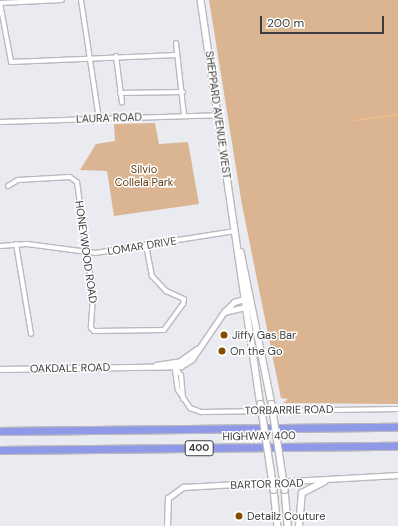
<!DOCTYPE html>
<html>
<head>
<meta charset="utf-8">
<style>
  body { margin:0 }
  #map { position:relative; width:398px; height:526px; overflow:hidden; background:#eaebf0; font-family:"DM Sans",sans-serif }
  div>[style] { position:absolute }
  .green>* { inset:0; background:#dbb592 }
  .stream>* { height:1px; margin:-0.5px; padding:0 0.5px; transform-origin:0.5px; border-radius:0.5px; background:#fac08a }
  .roads { filter:drop-shadow(1px 0 #b9b9be) drop-shadow(-1px 0 #b9b9be) drop-shadow(0 1px #b9b9be) drop-shadow(0 -1px #b9b9be) }
  .minor>* { height:4px; margin:-2px; padding:0 2px; transform-origin:2px; border-radius:2px; background:#fff }
  .tertiary>* { height:4.5px; margin:-2.25px; padding:0 2.25px; transform-origin:2.25px; border-radius:2.25px; background:#fff }
  .secondary>* { height:5.5px; margin:-2.75px; padding:0 2.75px; transform-origin:2.75px; border-radius:2.75px; background:#fff }
  .motorway>* { height:7px; margin:-3.5px; padding:0 3.5px; transform-origin:3.5px; border-radius:3.5px; background:#9099e8 }
  .bridges { filter:drop-shadow(1px 0 #b9b9be) drop-shadow(-1px 0 #b9b9be) drop-shadow(0 1px #b9b9be) drop-shadow(0 -1px #b9b9be) }
  .secondary-bridge>* { height:5.5px; margin:-2.75px; padding:0 2.75px; transform-origin:2.75px; border-radius:2.75px; background:#fff }
  .dots>* { width:11px; height:11px; translate:-50% -50%; box-sizing:border-box; border:2px solid #fff; border-radius:50% }
  span { translate:-50% -50%; white-space:nowrap; text-align:center; line-height:1.15; -webkit-text-stroke:3px #fff; paint-order:stroke }
  .shield-label span { padding:1px 3px; background:#fff; border:1px solid; border-radius:3px; -webkit-text-stroke-width:0 }
  .shield-label { font-size:10px; color:#3b3c3d; font-weight:700 }
  .street-label { font-size:11px; color:#3b3c3d }
  .park-label { font-size:11px; color:#623c14 }
  .poi-label { font-size:11px; color:#3b3c3d }
  .left { translate:0 -50%; text-align:left }
  .scale { position:absolute; left:260px; top:16px; width:124px; height:18px; box-sizing:border-box; border:2px solid #3b3c3d; border-top:0; padding-left:5px; font-size:12px; line-height:14px; white-space:nowrap; color:#3b3c3d; -webkit-text-stroke:3px #fff; paint-order:stroke }
</style>
</head>
<body>
<div id="map">
  <div class="green">
    <i style="clip-path:polygon(209px 0,398px 0,398px 404px,283px 403px,288px 399px,281px 398px,242px 205px)"></i>
    <i style="clip-path:polygon(155px 123px,159px 144px,188px 142px,199px 204px,114px 216px,107px 171px,80px 170px,96px 144px,115px 141px,114px 124px)"></i>
  </div>
  <div class="stream">
    <i style="left:354px;top:120px;width:44px;rotate:-7.8deg"></i>
  </div>
  <div class="roads">
    <div class="minor">
      <i style="left:81px;top:0;width:120px;rotate:81.4deg"></i>
      <i style="left:0;top:3px;width:60px;rotate:79.4deg"></i>
      <i style="left:11px;top:62px;width:166px;rotate:-2.4deg"></i>
      <i style="left:0;top:3px;width:62px;rotate:-2.8deg"></i>
      <i style="left:176px;top:43px;width:72px;rotate:83.7deg"></i>
      <i style="left:116px;top:56px;width:47px;rotate:82.7deg"></i>
      <i style="left:120px;top:93px;width:63px;rotate:-0.9deg"></i>
      <i style="left:0;top:122px;width:218px;rotate:-1.8deg"></i>
      <i style="left:8px;top:186px;width:12px;rotate:-31deg"></i>
      <i style="left:18px;top:180px;width:52px;rotate:-3.3deg"></i>
      <i style="left:70px;top:177px;width:9px;rotate:36deg"></i>
      <i style="left:77px;top:182px;width:115px;rotate:82deg"></i>
      <i style="left:93px;top:296px;width:32px;rotate:94deg"></i>
      <i style="left:91px;top:328px;width:4px;rotate:45deg"></i>
      <i style="left:94px;top:331px;width:70px;rotate:-0.8deg"></i>
      <i style="left:164px;top:330px;width:32px;rotate:-54deg"></i>
      <i style="left:183px;top:304px;width:5px;rotate:-79deg"></i>
      <i style="left:184px;top:299px;width:20px;rotate:-156deg"></i>
      <i style="left:166px;top:291px;width:21px;rotate:-133deg"></i>
      <i style="left:152px;top:276px;width:32px;rotate:-101deg"></i>
      <i style="left:16px;top:244px;width:91px;rotate:80.5deg"></i>
      <i style="left:0;top:246px;width:27px;rotate:-4deg"></i>
      <i style="left:27px;top:244px;width:69px;rotate:7.5deg"></i>
      <i style="left:95px;top:253px;width:142px;rotate:-8.9deg"></i>
      <i style="left:174px;top:363px;width:27px;rotate:82deg"></i>
      <i style="left:178px;top:390px;width:22px;rotate:56deg"></i>
      <i style="left:190px;top:408px;width:12px;rotate:20deg"></i>
      <i style="left:201px;top:412px;width:197px;rotate:-0.9deg"></i>
      <i style="left:175px;top:368px;width:9px;rotate:49deg"></i>
      <i style="left:181px;top:375px;width:24px;rotate:85deg"></i>
    </div>
    <div class="tertiary">
      <i style="left:224px;top:312px;width:26px;rotate:-13deg"></i>
      <i style="left:156px;top:365px;width:24px;rotate:-9deg"></i>
      <i style="left:180px;top:361px;width:21px;rotate:-35deg"></i>
      <i style="left:0;top:369px;width:181px;rotate:-0.9deg"></i>
      <i style="left:181px;top:366px;width:13px;rotate:-32deg"></i>
      <i style="left:192px;top:359px;width:57px;rotate:-55.8deg"></i>
      <i style="left:224px;top:312px;width:14px;rotate:-45deg"></i>
      <i style="left:234px;top:302px;width:14px;rotate:-17deg"></i>
      <i style="left:167px;top:526px;width:28px;rotate:-88deg"></i>
      <i style="left:168px;top:498px;width:19px;rotate:-36deg"></i>
      <i style="left:183px;top:487px;width:215px;rotate:-3.2deg"></i>
    </div>
    <div class="secondary">
      <i style="left:201px;top:0;width:408px;rotate:81.6deg"></i>
      <i style="left:241px;top:252px;width:155px;rotate:78.5deg"></i>
      <i style="left:274px;top:490px;width:36px;rotate:84deg"></i>
      <i style="left:285px;top:490px;width:36px;rotate:85deg"></i>
      <i style="left:299px;top:526px;width:33px;rotate:-85deg"></i>
      <i style="left:302px;top:493px;width:25px;rotate:-27deg"></i>
    </div>
    <div class="motorway">
      <i style="left:0;top:431px;width:398px;rotate:-0.6deg"></i>
      <i style="left:0;top:450px;width:398px;rotate:-0.6deg"></i>
    </div>
  </div>
  <div class="bridges">
    <div class="secondary-bridge">
      <i style="left:261px;top:404px;width:87px;rotate:81.4deg"></i>
      <i style="left:272px;top:404px;width:87px;rotate:81.4deg"></i>
    </div>
  </div>
  <div class="dots">
    <i style="left:224px;top:335px;background:#854c00"></i>
    <i style="left:222px;top:351px;background:#854c00"></i>
    <i style="left:239px;top:516px;background:#854c00"></i>
  </div>
  <div class="shield-label">
    <span style="left:199px;top:448px">400</span>
  </div>
  <div class="street-label">
    <span style="left:218px;top:115px;rotate:82deg">SHEPPARD AVENUE WEST</span>
    <span style="left:109px;top:118px;rotate:-2deg">LAURA ROAD</span>
    <span style="left:142px;top:246px;rotate:-9deg">LOMAR DRIVE</span>
    <span style="left:86px;top:252px;rotate:82deg">HONEYWOOD ROAD</span>
    <span style="left:70px;top:368px;rotate:-1deg">OAKDALE ROAD</span>
    <span style="left:289px;top:410px;rotate:-1deg">TORBARRIE ROAD</span>
    <span style="left:259px;top:436px;rotate:-1deg">HIGHWAY 400</span>
    <span style="left:267px;top:484px;rotate:-2deg">BARTOR ROAD</span>
  </div>
  <div class="park-label">
    <span style="left:144px;top:176px">Silvio<br>Collela Park</span>
  </div>
  <div class="poi-label">
    <span class="left" style="left:232px;top:335px">Jiffy Gas Bar</span>
    <span class="left" style="left:230px;top:351px">On the Go</span>
    <span class="left" style="left:247px;top:516px">Detailz Couture</span>
  </div>
  <div class="scale">200 m</div>
</div>
</body>
</html>
